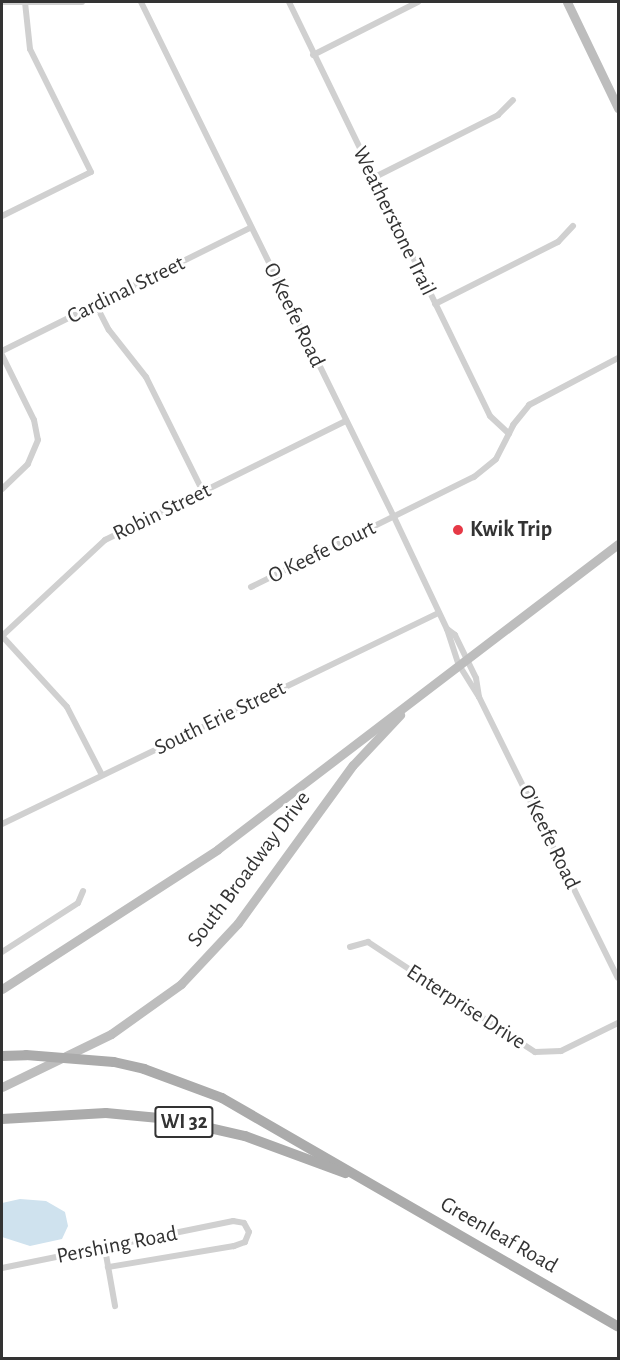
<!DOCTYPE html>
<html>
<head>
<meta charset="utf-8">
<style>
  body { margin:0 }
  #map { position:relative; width:620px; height:1360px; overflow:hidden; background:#fff; font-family:"Alegreya Sans",sans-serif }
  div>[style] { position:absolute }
  .water>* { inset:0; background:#cfe2ee }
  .minor>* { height:6px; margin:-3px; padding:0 3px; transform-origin:3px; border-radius:3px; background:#d0d0d0 }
  .secondary>* { height:9px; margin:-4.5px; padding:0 4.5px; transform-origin:4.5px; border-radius:4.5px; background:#bdbdbd }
  .primary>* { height:10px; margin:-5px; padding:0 5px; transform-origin:5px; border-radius:5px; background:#ababab }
  .primary-bridge>* { height:10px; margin:-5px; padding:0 5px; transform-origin:5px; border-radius:5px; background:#ababab }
  .dots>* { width:16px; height:16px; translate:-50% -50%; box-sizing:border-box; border:3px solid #fff; border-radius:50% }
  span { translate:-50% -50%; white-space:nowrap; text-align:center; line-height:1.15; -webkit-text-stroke:6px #fff; paint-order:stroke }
  .shield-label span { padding:2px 4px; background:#fff; border:2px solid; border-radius:4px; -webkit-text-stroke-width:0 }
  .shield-label { font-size:21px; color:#333; font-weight:700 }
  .street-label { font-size:22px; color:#333 }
  .poi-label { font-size:22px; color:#333; font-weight:700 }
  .left { translate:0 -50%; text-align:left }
  .frame { position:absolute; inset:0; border:3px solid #333; pointer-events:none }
</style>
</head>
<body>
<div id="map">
  <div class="water">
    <i style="clip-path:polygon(20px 1199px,46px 1201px,65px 1212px,68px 1226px,62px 1239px,30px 1246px,2px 1237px,2px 1203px)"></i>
  </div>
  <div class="minor">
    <i style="left:2px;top:2px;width:80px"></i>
    <i style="left:141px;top:2px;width:574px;rotate:63.84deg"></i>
    <i style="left:394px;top:517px;width:124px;rotate:64.7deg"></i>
    <i style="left:447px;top:629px;width:38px;rotate:72deg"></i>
    <i style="left:459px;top:665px;width:38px;rotate:58deg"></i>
    <i style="left:479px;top:697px;width:313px;rotate:63.7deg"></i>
    <i style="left:289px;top:2px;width:460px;rotate:64.1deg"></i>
    <i style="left:490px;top:416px;width:26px;rotate:43deg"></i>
    <i style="left:313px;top:55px;width:118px;rotate:-26.8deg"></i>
    <i style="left:373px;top:178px;width:140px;rotate:-26.7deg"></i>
    <i style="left:498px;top:115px;width:21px;rotate:-45deg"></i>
    <i style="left:2px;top:216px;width:99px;rotate:-26.3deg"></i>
    <i style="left:91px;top:172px;width:137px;rotate:-116.4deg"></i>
    <i style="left:30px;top:49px;width:47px;rotate:-96.1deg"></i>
    <i style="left:435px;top:304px;width:138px;rotate:-26.8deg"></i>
    <i style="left:558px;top:242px;width:22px;rotate:-47deg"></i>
    <i style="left:96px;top:305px;width:28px;rotate:63deg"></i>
    <i style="left:109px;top:330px;width:60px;rotate:51.8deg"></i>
    <i style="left:146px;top:377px;width:128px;rotate:63.6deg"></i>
    <i style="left:2px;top:351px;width:277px;rotate:-26.4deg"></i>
    <i style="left:2px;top:355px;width:72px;rotate:63.8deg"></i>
    <i style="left:34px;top:420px;width:20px;rotate:79deg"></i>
    <i style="left:38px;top:440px;width:26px;rotate:113deg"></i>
    <i style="left:28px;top:464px;width:36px;rotate:136deg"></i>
    <i style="left:251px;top:587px;width:249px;rotate:-26.3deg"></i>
    <i style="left:474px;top:477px;width:28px;rotate:-39deg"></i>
    <i style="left:496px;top:459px;width:38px;rotate:-63deg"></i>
    <i style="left:513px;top:425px;width:26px;rotate:-51deg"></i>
    <i style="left:529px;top:405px;width:101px;rotate:-27.8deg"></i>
    <i style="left:447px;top:629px;width:10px;rotate:37deg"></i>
    <i style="left:455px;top:635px;width:48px;rotate:64deg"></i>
    <i style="left:476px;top:678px;width:19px;rotate:81deg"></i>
    <i style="left:2px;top:636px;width:141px;rotate:-43deg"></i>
    <i style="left:105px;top:540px;width:269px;rotate:-26.3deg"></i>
    <i style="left:2px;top:636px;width:96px;rotate:47.5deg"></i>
    <i style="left:67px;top:707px;width:76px;rotate:62.8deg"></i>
    <i style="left:2px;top:824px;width:485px;rotate:-25.8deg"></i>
    <i style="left:350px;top:947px;width:19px;rotate:-16deg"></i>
    <i style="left:368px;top:942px;width:200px;rotate:33.4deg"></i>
    <i style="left:535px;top:1052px;width:26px;rotate:-2deg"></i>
    <i style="left:561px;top:1051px;width:64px;rotate:-26.2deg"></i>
    <i style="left:2px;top:952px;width:90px;rotate:-32.8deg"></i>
    <i style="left:78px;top:903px;width:13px;rotate:-67deg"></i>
    <i style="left:105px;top:1249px;width:58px;rotate:80deg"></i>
    <i style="left:2px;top:1268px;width:236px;rotate:-11.5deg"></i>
    <i style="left:233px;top:1221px;width:11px;rotate:10deg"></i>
    <i style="left:244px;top:1223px;width:10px;rotate:61deg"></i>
    <i style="left:249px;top:1232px;width:11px;rotate:112deg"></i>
    <i style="left:245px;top:1242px;width:12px;rotate:160deg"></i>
    <i style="left:234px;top:1246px;width:128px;rotate:170.5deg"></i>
  </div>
  <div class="secondary">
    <i style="left:567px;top:2px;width:118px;rotate:64.3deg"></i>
    <i style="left:2px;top:989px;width:257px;rotate:-32.9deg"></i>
    <i style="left:218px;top:849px;width:503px;rotate:-37.33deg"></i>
    <i style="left:2px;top:1087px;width:121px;rotate:-25.9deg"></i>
    <i style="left:111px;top:1034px;width:86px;rotate:-35.5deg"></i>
    <i style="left:181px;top:984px;width:83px;rotate:-46.9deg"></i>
    <i style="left:238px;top:923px;width:195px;rotate:-54deg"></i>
    <i style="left:353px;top:765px;width:69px;rotate:-46.8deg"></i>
  </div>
  <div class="primary">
    <i style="left:2px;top:1056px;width:24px;rotate:-2deg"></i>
    <i style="left:114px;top:1062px;width:31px;rotate:13deg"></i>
    <i style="left:144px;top:1069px;width:83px;rotate:20.4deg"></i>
    <i style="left:222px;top:1098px;width:457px;rotate:30deg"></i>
    <i style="left:2px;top:1119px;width:104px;rotate:-3.3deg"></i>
    <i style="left:106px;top:1113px;width:64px;rotate:5.4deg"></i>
    <i style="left:170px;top:1119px;width:77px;rotate:12.8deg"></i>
    <i style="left:245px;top:1136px;width:107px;rotate:20.3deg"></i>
  </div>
  <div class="primary-bridge">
    <i style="left:26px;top:1055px;width:88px;rotate:4.5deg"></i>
  </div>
  <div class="dots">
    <i style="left:458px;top:530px;background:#e63946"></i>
  </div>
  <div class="shield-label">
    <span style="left:184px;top:1122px">WI 32</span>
  </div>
  <div class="street-label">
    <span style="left:394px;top:221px;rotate:64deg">Weatherstone Trail</span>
    <span style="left:126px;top:290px;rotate:-26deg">Cardinal Street</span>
    <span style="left:294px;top:315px;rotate:64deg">O Keefe Road</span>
    <span style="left:162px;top:512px;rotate:-26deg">Robin Street</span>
    <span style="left:322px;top:552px;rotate:-26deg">O Keefe Court</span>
    <span style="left:220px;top:718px;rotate:-26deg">South Erie Street</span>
    <span style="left:549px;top:837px;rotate:64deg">O'Keefe Road</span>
    <span style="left:249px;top:869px;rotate:-53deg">South Broadway Drive</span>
    <span style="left:466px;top:1007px;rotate:33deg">Enterprise Drive</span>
    <span style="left:499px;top:1235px;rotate:30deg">Greenleaf Road</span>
    <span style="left:117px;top:1245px;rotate:-11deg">Pershing Road</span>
  </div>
  <div class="poi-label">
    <span class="left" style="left:470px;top:530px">Kwik Trip</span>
  </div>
  <div class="frame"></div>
</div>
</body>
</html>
